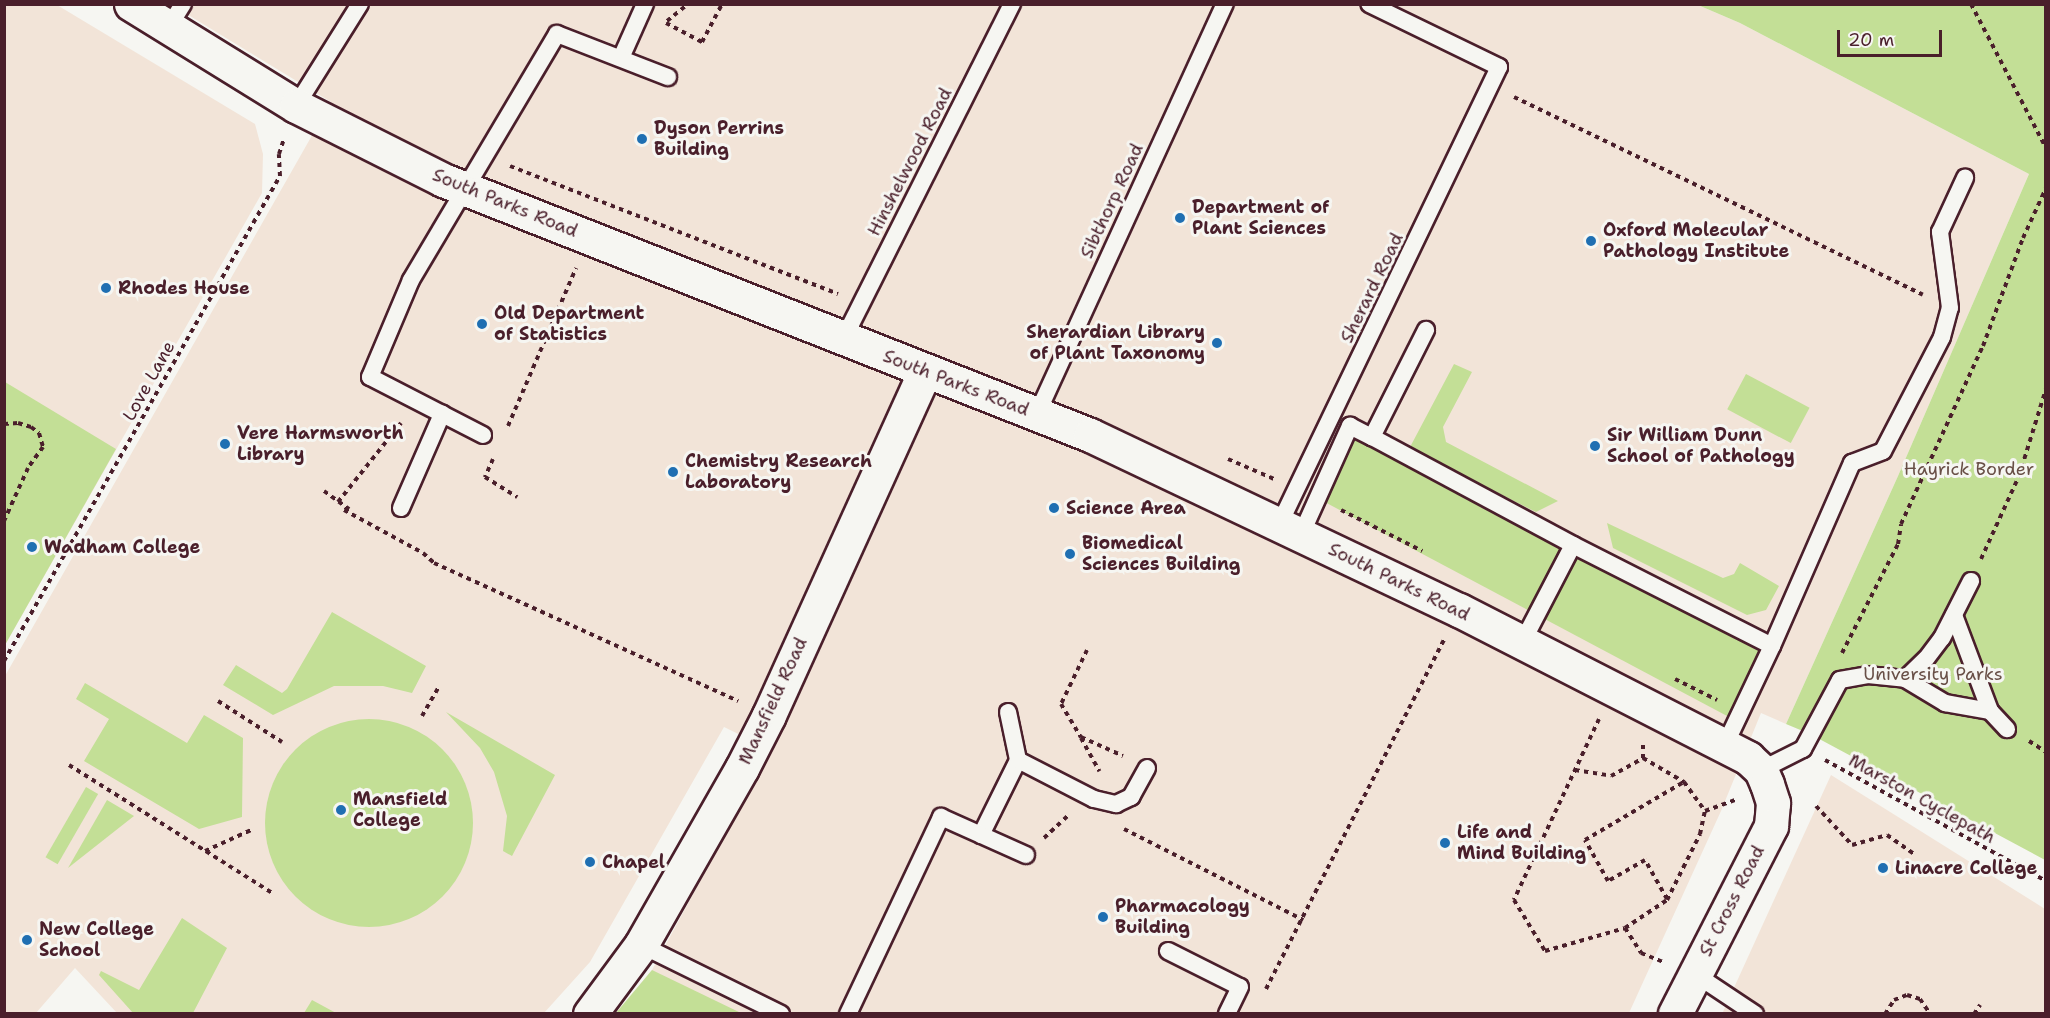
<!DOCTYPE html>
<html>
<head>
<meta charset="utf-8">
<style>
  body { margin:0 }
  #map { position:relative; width:2050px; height:1018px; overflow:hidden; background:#f6f6f2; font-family:"Shantell Sans",sans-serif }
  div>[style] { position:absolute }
  .built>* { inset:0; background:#f2e4d8 }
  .green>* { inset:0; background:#c3df96; transform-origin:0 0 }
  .round { border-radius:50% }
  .path>* { height:4px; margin-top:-2px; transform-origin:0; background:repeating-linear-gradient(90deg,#4a1f2b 0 4.5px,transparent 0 9px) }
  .roads { filter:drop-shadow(2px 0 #4a1f2b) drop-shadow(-2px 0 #4a1f2b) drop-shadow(0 2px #4a1f2b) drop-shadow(0 -2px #4a1f2b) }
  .lane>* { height:16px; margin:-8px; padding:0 8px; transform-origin:8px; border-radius:8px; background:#f6f6f2 }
  .street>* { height:33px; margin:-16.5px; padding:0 16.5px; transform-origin:16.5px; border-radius:16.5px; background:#f6f6f2 }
  .secondary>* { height:33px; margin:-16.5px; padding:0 16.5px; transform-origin:16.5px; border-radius:16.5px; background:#f6f6f2 }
  .dots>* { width:16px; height:16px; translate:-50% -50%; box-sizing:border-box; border:3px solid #f6f6f2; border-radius:50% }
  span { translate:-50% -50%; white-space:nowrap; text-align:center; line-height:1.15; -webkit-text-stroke:6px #f6f6f2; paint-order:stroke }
  .poi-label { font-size:18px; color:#4a1f2b; font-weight:700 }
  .left { translate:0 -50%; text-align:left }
  .right { translate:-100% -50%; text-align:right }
  .street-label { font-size:18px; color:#4a1f2b }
  .park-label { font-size:18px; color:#684f46 }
  .frame { position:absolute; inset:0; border:6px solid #4a1f2b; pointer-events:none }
  .scale { position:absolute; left:1837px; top:30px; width:105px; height:27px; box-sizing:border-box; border:3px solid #4a1f2b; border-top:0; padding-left:8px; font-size:18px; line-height:21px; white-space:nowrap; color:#4a1f2b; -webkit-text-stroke:4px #f6f6f2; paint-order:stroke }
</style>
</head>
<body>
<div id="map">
  <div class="built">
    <i style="clip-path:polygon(5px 5px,57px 5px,255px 124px,263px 154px,262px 193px,5px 645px)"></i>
    <i style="clip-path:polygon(172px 5px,1698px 5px,1740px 23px,2029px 174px,1898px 476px,1786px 724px,1761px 713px,1721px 811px,1629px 1013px,616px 1013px,652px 970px,771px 750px,724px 727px,590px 962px,544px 1013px,117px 1013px,75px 968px,36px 1013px,5px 1014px,5px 676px,331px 102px)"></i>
    <i style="clip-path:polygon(1831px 775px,2045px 909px,2045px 1013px,1722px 1014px)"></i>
  </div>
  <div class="green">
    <i style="clip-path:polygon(1698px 5px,2045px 5px,2045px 860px,1810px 734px,1786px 724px,1898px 476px,2029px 174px,1740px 23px)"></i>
    <i style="clip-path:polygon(1454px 364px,1472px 372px,1443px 427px,1446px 442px,1558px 501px,1536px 512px,1409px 449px)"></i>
    <i style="left:1746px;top:374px;width:72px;height:40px;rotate:28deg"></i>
    <i style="clip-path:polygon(5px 382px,116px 449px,5px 645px)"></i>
    <i style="left:1350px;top:426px;width:476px;height:79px;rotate:28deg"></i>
    <i style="clip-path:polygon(1607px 523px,1723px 578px,1734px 574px,1740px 563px,1779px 586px,1766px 610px,1747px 615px,1613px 548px)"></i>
    <i style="clip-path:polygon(332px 612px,426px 666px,412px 693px,383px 686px,334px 686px,273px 715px,223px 685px,236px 665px,282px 693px,287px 689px)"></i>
    <i style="clip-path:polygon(85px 683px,187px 743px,204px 715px,243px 738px,242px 817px,199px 829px,84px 761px,109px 719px,76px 699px)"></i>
    <i style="clip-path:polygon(446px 712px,555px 775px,512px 856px,503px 851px,507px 816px,494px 772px,480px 748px)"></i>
    <i class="round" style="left:265px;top:719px;width:208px;height:208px"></i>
    <i style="left:86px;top:787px;width:14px;height:81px;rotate:30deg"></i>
    <i style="clip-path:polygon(107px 800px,134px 816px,68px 868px)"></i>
    <i style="clip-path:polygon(182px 918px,227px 948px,193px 1013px,133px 1013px,99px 975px,101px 971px,139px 990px)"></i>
    <i style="clip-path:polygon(652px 970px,741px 1013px,616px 1013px)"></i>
    <i style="clip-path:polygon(312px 1000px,336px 1013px,304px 1013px)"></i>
  </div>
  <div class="path">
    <i style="left:1971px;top:4px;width:162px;rotate:62.5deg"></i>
    <i style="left:667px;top:21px;width:27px;rotate:-39deg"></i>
    <i style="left:666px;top:23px;width:41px;rotate:27.8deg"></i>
    <i style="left:702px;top:42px;width:43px;rotate:-62.2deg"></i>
    <i style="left:1514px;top:97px;width:454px;rotate:25.8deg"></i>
    <i style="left:510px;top:166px;width:352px;rotate:21.3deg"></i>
    <i style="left:4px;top:424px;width:14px;rotate:-4deg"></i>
    <i style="left:18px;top:423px;width:14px;rotate:17deg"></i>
    <i style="left:31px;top:427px;width:10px;rotate:37deg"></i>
    <i style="left:39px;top:433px;width:15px;rotate:74deg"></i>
    <i style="left:43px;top:447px;width:26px;rotate:126deg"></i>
    <i style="left:28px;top:468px;width:58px;rotate:114.4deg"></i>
    <i style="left:508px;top:426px;width:172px;rotate:-66.7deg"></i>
    <i style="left:493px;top:459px;width:20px;rotate:114deg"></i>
    <i style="left:485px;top:477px;width:38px;rotate:32deg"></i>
    <i style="left:1228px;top:459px;width:50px;rotate:23.5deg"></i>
    <i style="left:324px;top:491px;width:31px;rotate:36deg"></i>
    <i style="left:349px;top:509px;width:5px;rotate:169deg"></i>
    <i style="left:344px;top:510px;width:90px;rotate:28.6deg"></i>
    <i style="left:423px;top:553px;width:15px;rotate:42deg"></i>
    <i style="left:434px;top:563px;width:334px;rotate:24.4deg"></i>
    <i style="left:338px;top:502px;width:101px;rotate:-51.4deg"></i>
    <i style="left:1341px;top:510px;width:91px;rotate:26.8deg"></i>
    <i style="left:1981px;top:559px;width:91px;rotate:-65.4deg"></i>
    <i style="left:2019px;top:476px;width:91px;rotate:-72.8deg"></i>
    <i style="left:1087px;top:650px;width:60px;rotate:115.7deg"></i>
    <i style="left:1061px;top:704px;width:39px;rotate:59deg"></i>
    <i style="left:1081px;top:737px;width:46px;rotate:24.3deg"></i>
    <i style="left:1842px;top:653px;width:123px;rotate:-62.8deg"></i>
    <i style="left:1898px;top:544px;width:20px;rotate:-81deg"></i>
    <i style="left:1901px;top:524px;width:196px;rotate:-65.3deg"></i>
    <i style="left:1983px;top:346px;width:115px;rotate:-69.7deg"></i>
    <i style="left:2023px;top:238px;width:55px;rotate:-65.3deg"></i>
    <i style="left:4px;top:661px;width:558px;rotate:-60.36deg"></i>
    <i style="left:280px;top:176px;width:22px;rotate:-93deg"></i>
    <i style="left:279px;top:154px;width:16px;rotate:-72deg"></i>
    <i style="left:1675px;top:679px;width:47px;rotate:26.6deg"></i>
    <i style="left:218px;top:701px;width:76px;rotate:32.6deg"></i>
    <i style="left:422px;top:716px;width:34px;rotate:-60deg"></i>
    <i style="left:1599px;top:719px;width:200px;rotate:115.2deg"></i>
    <i style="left:1514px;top:900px;width:60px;rotate:58.7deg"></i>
    <i style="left:1545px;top:951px;width:83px;rotate:-16deg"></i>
    <i style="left:1625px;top:928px;width:50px;rotate:-33.7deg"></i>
    <i style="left:1667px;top:900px;width:74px;rotate:-63.4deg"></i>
    <i style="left:1700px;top:834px;width:24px;rotate:-78deg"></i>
    <i style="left:1705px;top:811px;width:33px;rotate:-20deg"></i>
    <i style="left:1081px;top:738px;width:38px;rotate:61deg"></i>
    <i style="left:2029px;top:741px;width:20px;rotate:33deg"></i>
    <i style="left:1643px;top:758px;width:48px;rotate:30.3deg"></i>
    <i style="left:1684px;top:782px;width:36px;rotate:54deg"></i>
    <i style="left:1825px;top:760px;width:252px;rotate:28.7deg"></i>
    <i style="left:69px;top:765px;width:242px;rotate:32.2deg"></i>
    <i style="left:1575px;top:770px;width:36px;rotate:9deg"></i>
    <i style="left:1611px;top:776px;width:37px;rotate:-29deg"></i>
    <i style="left:1643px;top:758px;width:15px;rotate:-90deg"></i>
    <i style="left:1816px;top:806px;width:53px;rotate:47.3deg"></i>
    <i style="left:1852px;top:845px;width:36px;rotate:-16deg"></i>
    <i style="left:1887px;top:835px;width:35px;rotate:35deg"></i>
    <i style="left:1124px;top:829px;width:201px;rotate:26.9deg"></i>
    <i style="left:1044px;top:838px;width:34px;rotate:-43deg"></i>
    <i style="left:205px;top:851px;width:51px;rotate:-24.5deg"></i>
    <i style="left:1667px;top:899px;width:45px;rotate:-119.4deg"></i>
    <i style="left:1645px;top:860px;width:43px;rotate:150.4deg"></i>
    <i style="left:1608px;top:881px;width:47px;rotate:-119.3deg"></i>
    <i style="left:1585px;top:840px;width:115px;rotate:-30.4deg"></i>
    <i style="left:1625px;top:928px;width:30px;rotate:57deg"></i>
    <i style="left:1641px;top:953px;width:24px;rotate:22deg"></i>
    <i style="left:1266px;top:989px;width:392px;rotate:-63deg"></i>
    <i style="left:1885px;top:1014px;width:17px;rotate:-57deg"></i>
    <i style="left:1894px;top:1000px;width:14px;rotate:-21deg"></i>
    <i style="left:1907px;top:995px;width:14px;rotate:17deg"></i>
    <i style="left:1920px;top:999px;width:18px;rotate:56deg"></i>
    <i style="left:1974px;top:1014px;width:11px;rotate:-56deg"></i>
  </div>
  <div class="roads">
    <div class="lane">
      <i style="left:168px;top:28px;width:28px;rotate:-58deg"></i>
      <i style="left:621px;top:58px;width:59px;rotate:-66deg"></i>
      <i style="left:296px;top:106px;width:120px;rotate:-57.9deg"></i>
      <i style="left:844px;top:338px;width:374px;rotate:-63.3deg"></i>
      <i style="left:1037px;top:414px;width:451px;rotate:-65.4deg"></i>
      <i style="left:483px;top:435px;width:127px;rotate:-152.8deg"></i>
      <i style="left:370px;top:377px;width:105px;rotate:-67.1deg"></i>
      <i style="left:411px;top:280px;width:286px;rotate:-59.3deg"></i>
      <i style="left:557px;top:34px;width:119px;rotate:21.2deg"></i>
      <i style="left:1372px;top:437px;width:228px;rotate:28.2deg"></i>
      <i style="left:1573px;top:545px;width:223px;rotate:26.9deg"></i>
      <i style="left:401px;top:508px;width:103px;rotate:-66.4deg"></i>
      <i style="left:1279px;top:525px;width:508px;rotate:-64.34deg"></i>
      <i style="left:1499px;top:67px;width:144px;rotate:-154.1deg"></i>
      <i style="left:1301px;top:535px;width:120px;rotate:-65.8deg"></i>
      <i style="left:1350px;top:426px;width:25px;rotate:27deg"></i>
      <i style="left:1372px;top:437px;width:120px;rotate:-63.2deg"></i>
      <i style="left:1954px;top:615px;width:103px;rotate:69.4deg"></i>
      <i style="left:1522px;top:643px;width:110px;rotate:-62.5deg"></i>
      <i style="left:1905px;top:679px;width:29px;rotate:-44deg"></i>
      <i style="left:1926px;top:659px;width:26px;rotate:-53deg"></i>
      <i style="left:1942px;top:638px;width:64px;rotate:-63deg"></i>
      <i style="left:1008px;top:712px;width:49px;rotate:78.2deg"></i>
      <i style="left:1725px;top:745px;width:110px;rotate:-64.6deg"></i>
      <i style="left:1772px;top:646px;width:200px;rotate:-66.4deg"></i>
      <i style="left:1852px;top:463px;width:33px;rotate:-21deg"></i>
      <i style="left:1883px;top:451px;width:128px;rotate:-62.6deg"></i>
      <i style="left:1942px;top:337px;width:30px;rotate:-75deg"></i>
      <i style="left:1950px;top:308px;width:77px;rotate:-97.5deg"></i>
      <i style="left:1940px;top:232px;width:60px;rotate:-65.2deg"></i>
      <i style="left:1761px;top:770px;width:47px;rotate:-26.6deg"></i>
      <i style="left:1803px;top:749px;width:78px;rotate:-61.8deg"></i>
      <i style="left:1840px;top:680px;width:28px;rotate:-10deg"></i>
      <i style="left:1868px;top:675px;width:37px;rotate:6deg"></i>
      <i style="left:1905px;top:679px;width:47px;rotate:31deg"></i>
      <i style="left:1945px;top:703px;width:46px;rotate:10.1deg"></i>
      <i style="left:1990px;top:711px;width:25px;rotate:47deg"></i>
      <i style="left:981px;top:835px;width:84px;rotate:-63.7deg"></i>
      <i style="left:1018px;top:760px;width:85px;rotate:27.2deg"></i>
      <i style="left:1094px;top:799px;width:23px;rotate:13deg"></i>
      <i style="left:1116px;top:804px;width:17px;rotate:-25deg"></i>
      <i style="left:1131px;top:797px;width:33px;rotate:-61deg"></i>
      <i style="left:641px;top:945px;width:156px;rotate:26.2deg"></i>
      <i style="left:1168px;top:951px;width:80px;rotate:26.6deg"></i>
      <i style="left:1240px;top:987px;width:30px;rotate:116deg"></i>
      <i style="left:1695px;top:974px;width:72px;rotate:33.7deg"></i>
      <i style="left:848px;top:1014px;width:218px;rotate:-64.7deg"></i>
      <i style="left:941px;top:817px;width:93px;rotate:24.1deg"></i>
    </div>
    <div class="street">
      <i style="left:590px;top:1014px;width:86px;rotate:-53.5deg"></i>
      <i style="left:641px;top:945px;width:204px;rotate:-60.3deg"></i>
      <i style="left:742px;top:768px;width:59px;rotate:-63deg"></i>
      <i style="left:769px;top:715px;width:378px;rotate:-65.6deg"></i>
    </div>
    <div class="secondary">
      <i style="left:131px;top:4px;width:194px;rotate:31.7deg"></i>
      <i style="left:296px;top:106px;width:165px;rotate:26.7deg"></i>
      <i style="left:443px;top:180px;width:695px;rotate:21.51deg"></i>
      <i style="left:1090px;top:435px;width:408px;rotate:25.4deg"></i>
      <i style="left:1459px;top:610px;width:325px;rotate:27.1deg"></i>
      <i style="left:1748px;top:758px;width:18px;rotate:43deg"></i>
      <i style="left:1761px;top:770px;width:15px;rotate:67deg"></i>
      <i style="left:1767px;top:784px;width:20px;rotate:72deg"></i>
      <i style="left:1773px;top:803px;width:23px;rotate:95deg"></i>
      <i style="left:1771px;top:826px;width:211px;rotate:117.1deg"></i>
    </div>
  </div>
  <div class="dots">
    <i style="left:642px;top:139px;background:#1f6fb2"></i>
    <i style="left:1180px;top:218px;background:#1f6fb2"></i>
    <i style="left:1591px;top:241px;background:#1f6fb2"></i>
    <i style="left:106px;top:288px;background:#1f6fb2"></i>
    <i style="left:482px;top:324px;background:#1f6fb2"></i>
    <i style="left:1217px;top:343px;background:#1f6fb2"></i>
    <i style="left:225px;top:444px;background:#1f6fb2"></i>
    <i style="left:1595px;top:446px;background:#1f6fb2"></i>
    <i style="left:673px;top:472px;background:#1f6fb2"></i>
    <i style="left:1054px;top:508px;background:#1f6fb2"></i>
    <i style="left:32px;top:547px;background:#1f6fb2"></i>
    <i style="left:1070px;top:554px;background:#1f6fb2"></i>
    <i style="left:341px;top:810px;background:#1f6fb2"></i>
    <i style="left:1445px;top:843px;background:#1f6fb2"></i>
    <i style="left:590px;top:862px;background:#1f6fb2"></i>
    <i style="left:1883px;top:868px;background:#1f6fb2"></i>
    <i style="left:1103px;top:917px;background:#1f6fb2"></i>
    <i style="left:27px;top:940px;background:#1f6fb2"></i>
  </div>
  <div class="poi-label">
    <span class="left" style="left:654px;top:139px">Dyson Perrins<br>Building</span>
    <span class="left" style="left:1192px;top:218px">Department of<br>Plant Sciences</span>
    <span class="left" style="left:1603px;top:241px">Oxford Molecular<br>Pathology Institute</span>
    <span class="left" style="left:118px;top:288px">Rhodes House</span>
    <span class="left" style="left:494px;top:324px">Old Department<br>of Statistics</span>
    <span class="right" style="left:1205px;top:343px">Sherardian Library<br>of Plant Taxonomy</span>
    <span class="left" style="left:237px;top:444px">Vere Harmsworth<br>Library</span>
    <span class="left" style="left:1607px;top:446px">Sir William Dunn<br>School of Pathology</span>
    <span class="left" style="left:685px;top:472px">Chemistry Research<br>Laboratory</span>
    <span class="left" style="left:1066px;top:508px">Science Area</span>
    <span class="left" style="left:1082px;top:554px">Biomedical<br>Sciences Building</span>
    <span class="left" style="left:44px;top:547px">Wadham College</span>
    <span class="left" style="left:353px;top:810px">Mansfield<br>College</span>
    <span class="left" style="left:1457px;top:843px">Life and<br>Mind Building</span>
    <span class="left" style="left:602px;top:862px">Chapel</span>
    <span class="left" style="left:1895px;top:868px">Linacre College</span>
    <span class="left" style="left:1115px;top:917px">Pharmacology<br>Building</span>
    <span class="left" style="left:39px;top:940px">New College<br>School</span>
  </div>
  <div class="street-label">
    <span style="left:910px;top:162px;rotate:-63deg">Hinshelwood Road</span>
    <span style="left:1112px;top:201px;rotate:-65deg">Sibthorp Road</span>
    <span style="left:505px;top:203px;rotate:22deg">South Parks Road</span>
    <span style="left:1372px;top:288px;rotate:-64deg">Sherard Road</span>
    <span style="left:149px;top:381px;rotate:-61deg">Love Lane</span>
    <span style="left:956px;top:383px;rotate:21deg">South Parks Road</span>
    <span style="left:1399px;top:582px;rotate:26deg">South Parks Road</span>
    <span style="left:773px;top:701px;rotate:-65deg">Mansfield Road</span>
    <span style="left:1922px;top:799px;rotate:29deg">Marston Cyclepath</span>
    <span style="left:1732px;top:901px;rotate:-63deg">St Cross Road</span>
  </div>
  <div class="park-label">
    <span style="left:1969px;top:469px">Hayrick Border</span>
    <span style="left:1933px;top:674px">University Parks</span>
  </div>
  <div class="frame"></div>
  <div class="scale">20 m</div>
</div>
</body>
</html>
